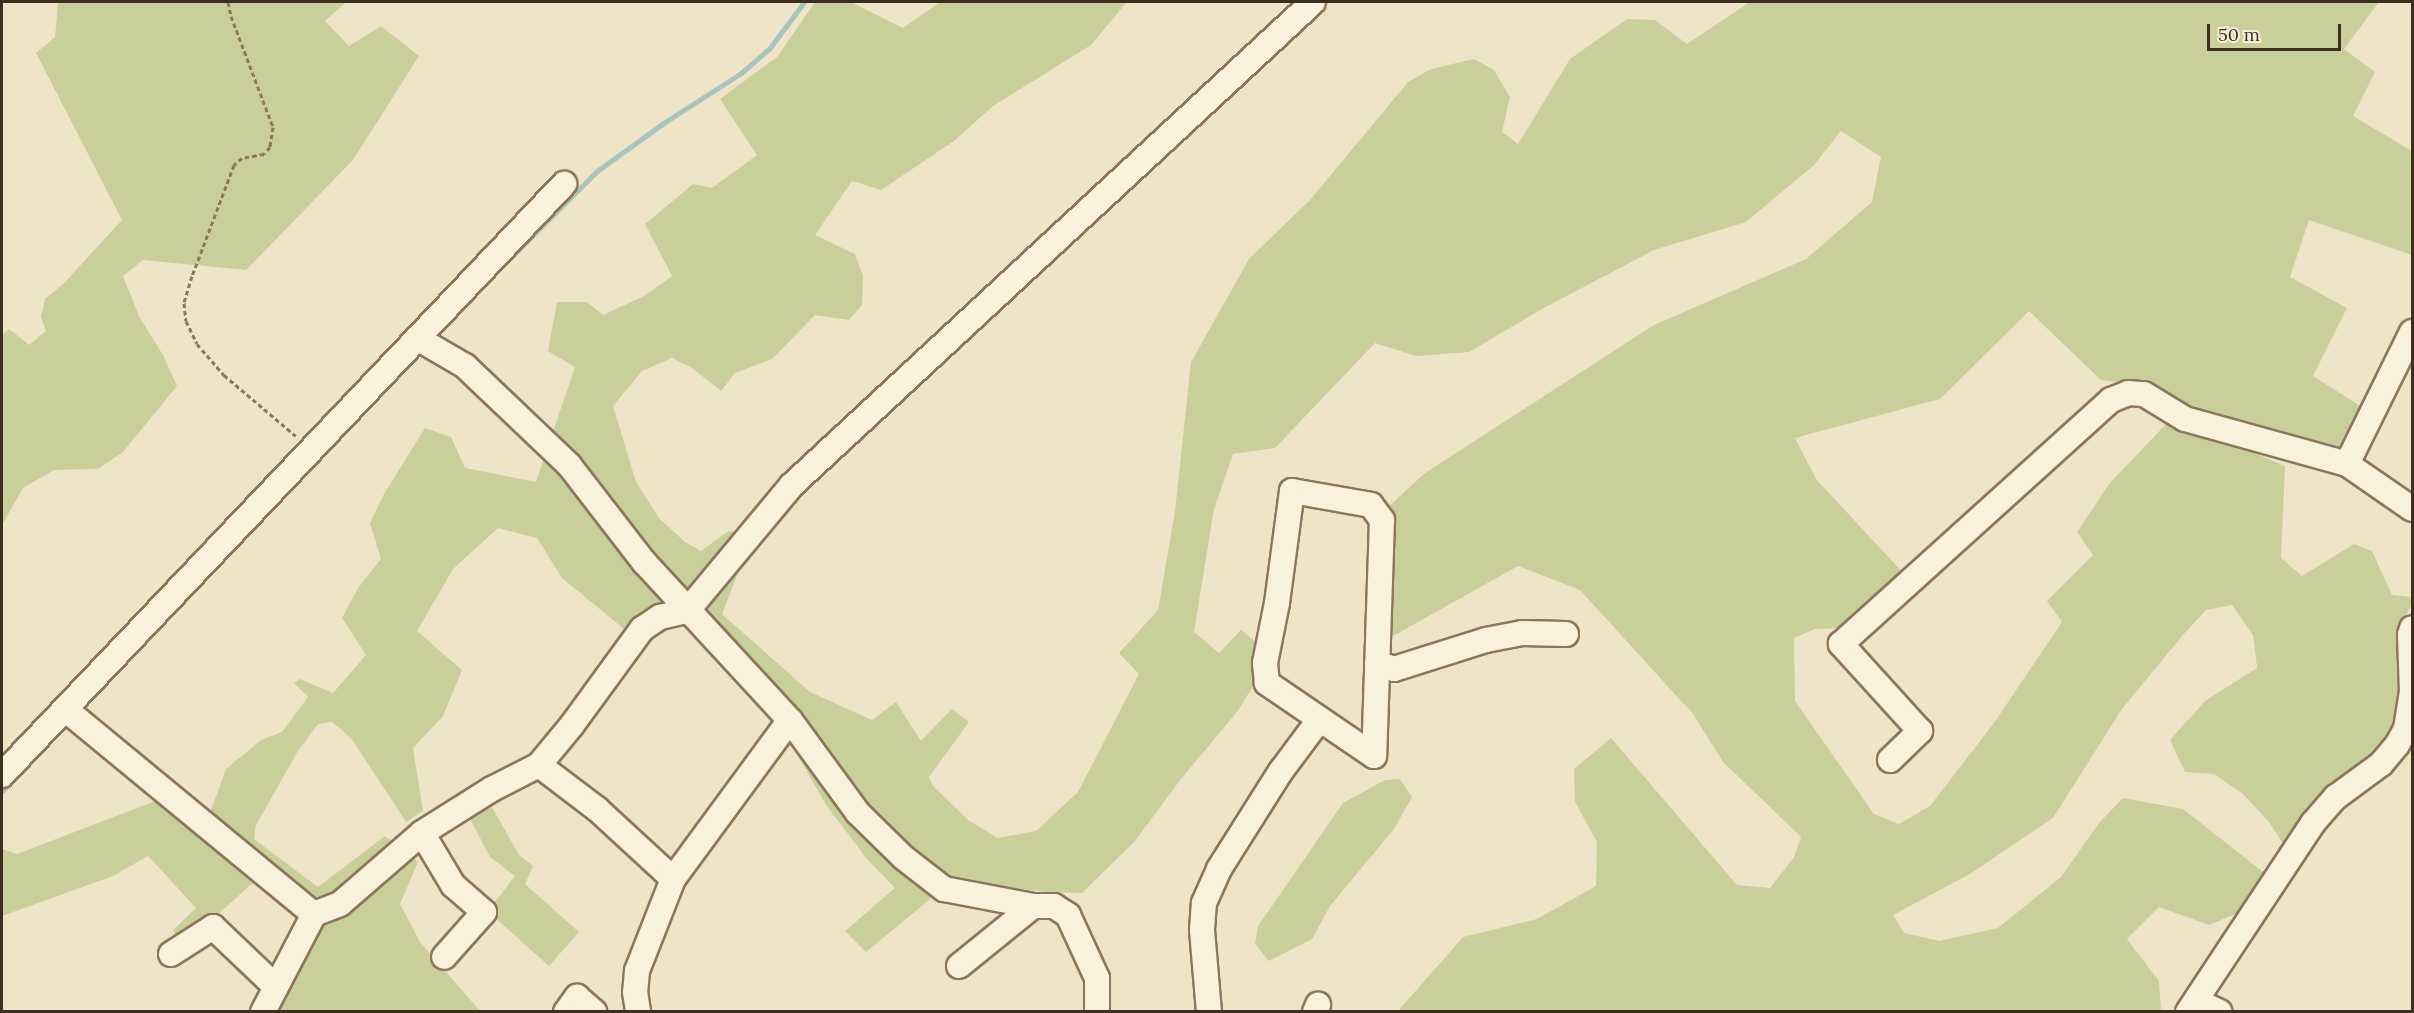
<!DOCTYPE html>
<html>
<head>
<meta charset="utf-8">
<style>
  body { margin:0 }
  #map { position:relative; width:2414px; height:1013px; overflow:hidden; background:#f0e4c8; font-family:Lora,serif }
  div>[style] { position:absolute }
  .green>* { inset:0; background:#c9cf9b }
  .stream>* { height:5px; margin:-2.5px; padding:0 2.5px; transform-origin:2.5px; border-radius:2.5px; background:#a9c4bc }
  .path>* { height:3px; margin-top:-1.5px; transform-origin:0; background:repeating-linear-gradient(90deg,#8d765c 0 4.5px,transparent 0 7.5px) }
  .roads { filter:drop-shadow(2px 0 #8d765c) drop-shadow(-2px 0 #8d765c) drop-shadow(0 2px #8d765c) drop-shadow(0 -2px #8d765c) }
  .minor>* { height:24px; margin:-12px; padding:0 12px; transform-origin:12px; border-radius:12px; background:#faf1dc }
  span { translate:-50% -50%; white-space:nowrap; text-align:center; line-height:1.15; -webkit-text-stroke:4.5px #f7eed8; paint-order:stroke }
  .frame { position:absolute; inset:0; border:3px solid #3d2e20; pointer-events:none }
  .scale { position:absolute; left:2207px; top:24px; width:134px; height:27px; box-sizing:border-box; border:3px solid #3d2e20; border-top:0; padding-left:8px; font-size:18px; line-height:21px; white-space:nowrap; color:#3d2e20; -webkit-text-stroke:4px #f7eed8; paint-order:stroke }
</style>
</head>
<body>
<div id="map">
  <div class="green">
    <i style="clip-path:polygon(58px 2px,346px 2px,325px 21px,349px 46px,381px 26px,419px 56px,353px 160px,246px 270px,143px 260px,123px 276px,140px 318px,163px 355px,177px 386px,123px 452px,98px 469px,54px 470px,23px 488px,2px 525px,2px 335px,9px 329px,29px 345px,46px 331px,41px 317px,45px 299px,64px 283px,122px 220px,36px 53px,55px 37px)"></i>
    <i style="clip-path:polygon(815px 2px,851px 2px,903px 28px,940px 2px,1127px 2px,1091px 45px,993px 106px,954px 141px,881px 190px,852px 181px,815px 235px,855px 254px,863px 276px,862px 305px,849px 320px,815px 315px,772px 359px,735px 373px,721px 391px,692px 368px,672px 358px,642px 371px,613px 406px,636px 482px,659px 518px,685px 542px,701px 551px,727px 532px,740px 530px,690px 587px,641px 612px,624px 629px,562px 578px,537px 538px,498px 528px,453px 569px,417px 631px,462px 670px,443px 716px,413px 748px,423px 811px,406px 822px,351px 738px,332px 722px,318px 724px,298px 751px,256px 825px,254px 839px,318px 887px,385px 836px,418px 862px,400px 904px,420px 942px,480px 1011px,273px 1011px,319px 924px,230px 834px,211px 810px,226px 769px,261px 740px,282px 732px,308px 697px,294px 683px,300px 679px,333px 693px,366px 655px,342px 618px,358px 588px,381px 559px,370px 523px,384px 494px,425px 428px,451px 437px,465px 468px,536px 482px,575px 367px,548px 351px,557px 302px,587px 302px,603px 315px,644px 296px,672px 276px,645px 224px,693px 184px,712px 188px,757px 155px,720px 99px,777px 57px)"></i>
    <i style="clip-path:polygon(1750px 2px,2379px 2px,2344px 49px,2375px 72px,2353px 116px,2412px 151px,2412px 255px,2309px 220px,2290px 277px,2347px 308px,2313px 376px,2365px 409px,2342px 451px,2192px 412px,2146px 385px,2101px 380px,2029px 311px,1940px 399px,1795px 438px,1816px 479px,1906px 576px,1847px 628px,1815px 629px,1794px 638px,1795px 701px,1874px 814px,1899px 824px,1930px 806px,1994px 723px,2062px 622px,2047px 601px,2093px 555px,2077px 532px,2109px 484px,2169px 421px,2215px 436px,2285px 466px,2281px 558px,2302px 576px,2354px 544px,2372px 551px,2392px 595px,2412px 597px,2412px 603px,2402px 623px,2405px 694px,2399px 729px,2286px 848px,2269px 822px,2243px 794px,2214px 774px,2185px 772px,2170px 740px,2205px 701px,2257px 668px,2253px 635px,2232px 605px,2206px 610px,2182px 636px,2122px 709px,2053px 818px,1970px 874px,1893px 915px,1904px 933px,1939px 941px,1998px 928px,2061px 877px,2099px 823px,2123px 798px,2183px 809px,2267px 875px,2238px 913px,2209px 925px,2159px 907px,2127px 939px,2159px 981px,2161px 1011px,1398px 1011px,1463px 937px,1537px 919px,1596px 886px,1597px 842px,1575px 802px,1574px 769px,1611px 738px,1737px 885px,1770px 888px,1794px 857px,1801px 837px,1723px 762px,1693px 714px,1580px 590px,1518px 566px,1393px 636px,1387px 508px,1425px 473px,1654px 325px,1806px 259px,1872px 202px,1881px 157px,1841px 131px,1814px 165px,1746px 222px,1654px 250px,1542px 309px,1469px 352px,1416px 356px,1375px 343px,1275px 448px,1233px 454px,1214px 509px,1194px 632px,1219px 653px,1241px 630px,1262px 647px,1255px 683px,1237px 712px,1181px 779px,1135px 841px,1082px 893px,1046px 892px,952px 881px,866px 952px,845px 931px,895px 888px,867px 859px,826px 805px,793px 747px,799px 719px,696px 610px,747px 550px,722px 614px,810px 692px,872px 720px,896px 702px,921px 741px,952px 709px,969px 722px,929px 777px,933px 786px,968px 820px,998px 838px,1036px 831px,1078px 792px,1139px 674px,1119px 653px,1158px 610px,1175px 511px,1191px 362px,1249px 259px,1310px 200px,1408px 82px,1431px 69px,1474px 59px,1494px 70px,1510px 97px,1502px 132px,1518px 144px,1570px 59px,1627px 19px,1655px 20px,1687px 44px)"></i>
    <i style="clip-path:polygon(1400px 779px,1412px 797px,1394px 829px,1330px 906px,1312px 939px,1269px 961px,1255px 944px,1258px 926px,1343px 803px,1385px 780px)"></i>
    <i style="clip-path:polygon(158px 800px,257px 879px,216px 916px,178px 939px,173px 930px,196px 908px,148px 856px,113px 876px,2px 916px,2px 849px,17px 854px)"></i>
    <i style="clip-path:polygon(492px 807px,519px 855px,533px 866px,525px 884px,579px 932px,549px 966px,493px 916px,491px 907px,515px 876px,490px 857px,469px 817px)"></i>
  </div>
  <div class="stream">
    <i style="left:511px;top:257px;width:122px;rotate:-45deg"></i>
    <i style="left:597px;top:171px;width:84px;rotate:-35.8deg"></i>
    <i style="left:665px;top:122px;width:90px;rotate:-32.8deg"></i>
    <i style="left:741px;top:73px;width:37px;rotate:-41deg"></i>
    <i style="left:769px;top:49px;width:59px;rotate:-53.3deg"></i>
    <i style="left:2px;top:791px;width:12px;rotate:-48deg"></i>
  </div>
  <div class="path">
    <i style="left:228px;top:2px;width:14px;rotate:78deg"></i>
    <i style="left:231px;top:16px;width:119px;rotate:69.3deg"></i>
    <i style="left:273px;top:127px;width:20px;rotate:99deg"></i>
    <i style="left:270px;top:147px;width:9px;rotate:131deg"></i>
    <i style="left:264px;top:154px;width:22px;rotate:170deg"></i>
    <i style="left:242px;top:158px;width:11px;rotate:139deg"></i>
    <i style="left:234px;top:165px;width:119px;rotate:110.7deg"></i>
    <i style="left:192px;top:276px;width:28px;rotate:107deg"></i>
    <i style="left:184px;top:303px;width:18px;rotate:84deg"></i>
    <i style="left:186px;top:321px;width:25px;rotate:64deg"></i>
    <i style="left:197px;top:344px;width:41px;rotate:48.9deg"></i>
    <i style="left:224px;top:375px;width:94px;rotate:40.3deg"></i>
  </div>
  <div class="roads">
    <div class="minor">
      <i style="left:417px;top:338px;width:56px;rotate:30.3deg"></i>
      <i style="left:465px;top:366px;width:144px;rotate:43.6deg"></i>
      <i style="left:569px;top:465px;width:123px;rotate:52.3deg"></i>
      <i style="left:644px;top:562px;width:215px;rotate:47.3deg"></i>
      <i style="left:790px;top:720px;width:115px;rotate:53.8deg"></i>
      <i style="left:858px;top:813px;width:64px;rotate:44.4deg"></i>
      <i style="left:904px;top:858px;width:51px;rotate:37.8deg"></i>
      <i style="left:944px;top:889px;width:91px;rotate:10.8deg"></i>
      <i style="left:2347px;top:464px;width:147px;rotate:-63.8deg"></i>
      <i style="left:1292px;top:491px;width:80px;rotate:10deg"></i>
      <i style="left:1371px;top:505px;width:19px;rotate:54deg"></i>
      <i style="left:1382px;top:520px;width:236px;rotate:91.9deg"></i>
      <i style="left:1374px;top:756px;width:130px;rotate:-145.7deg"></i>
      <i style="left:1267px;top:683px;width:20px;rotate:-96deg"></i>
      <i style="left:1265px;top:663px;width:61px;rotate:-78.7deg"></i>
      <i style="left:1277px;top:603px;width:113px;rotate:-82.4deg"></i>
      <i style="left:1377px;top:663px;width:18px;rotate:19deg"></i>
      <i style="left:1394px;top:669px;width:96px;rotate:-17.5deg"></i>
      <i style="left:1486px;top:640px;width:37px;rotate:-11deg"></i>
      <i style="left:1522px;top:633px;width:44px;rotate:1.3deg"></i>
      <i style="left:65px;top:709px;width:323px;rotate:39.5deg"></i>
      <i style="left:1890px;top:760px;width:42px;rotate:-44deg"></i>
      <i style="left:1920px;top:731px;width:118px;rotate:-132.2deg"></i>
      <i style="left:1841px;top:644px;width:364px;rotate:-42.1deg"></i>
      <i style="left:2111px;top:400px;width:18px;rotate:-22deg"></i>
      <i style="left:2128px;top:393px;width:16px;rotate:4deg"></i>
      <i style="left:2144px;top:394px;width:48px;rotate:31.4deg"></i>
      <i style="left:2185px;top:419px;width:168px;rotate:15.5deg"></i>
      <i style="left:2347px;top:464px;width:79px;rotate:34.7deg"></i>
      <i style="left:539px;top:765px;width:73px;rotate:37.2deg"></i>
      <i style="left:597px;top:809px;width:103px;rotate:42.6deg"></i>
      <i style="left:673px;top:879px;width:99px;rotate:111.4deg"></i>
      <i style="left:637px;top:971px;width:21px;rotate:95deg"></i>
      <i style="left:635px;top:992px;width:20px;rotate:81deg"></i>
      <i style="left:2px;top:775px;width:816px;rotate:-46.44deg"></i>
      <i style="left:422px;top:833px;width:61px;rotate:59.2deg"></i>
      <i style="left:453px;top:885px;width:41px;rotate:41.1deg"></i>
      <i style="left:484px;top:912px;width:60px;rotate:131.6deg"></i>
      <i style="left:673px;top:879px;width:197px;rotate:-53.7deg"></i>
      <i style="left:171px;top:954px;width:50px;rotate:-32.7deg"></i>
      <i style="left:213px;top:927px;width:87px;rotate:43.6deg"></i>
      <i style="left:959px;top:966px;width:95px;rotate:-39deg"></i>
      <i style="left:1033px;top:906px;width:21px"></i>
      <i style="left:1054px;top:906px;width:17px;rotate:33deg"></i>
      <i style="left:1068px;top:915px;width:69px;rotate:65.3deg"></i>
      <i style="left:1097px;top:978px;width:34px;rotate:90deg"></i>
      <i style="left:2196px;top:1001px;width:26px;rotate:25deg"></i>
      <i style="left:263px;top:1012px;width:110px;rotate:-62.5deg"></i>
      <i style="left:314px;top:914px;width:28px;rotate:-21deg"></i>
      <i style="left:340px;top:904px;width:108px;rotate:-40.9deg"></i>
      <i style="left:422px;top:833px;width:83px;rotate:-32.2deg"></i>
      <i style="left:492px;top:789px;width:53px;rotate:-27.1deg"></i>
      <i style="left:539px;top:765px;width:52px;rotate:-50.5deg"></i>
      <i style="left:572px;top:725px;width:119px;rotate:-53.9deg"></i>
      <i style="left:642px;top:629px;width:22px;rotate:-34deg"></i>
      <i style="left:660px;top:617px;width:28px;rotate:-13deg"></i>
      <i style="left:687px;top:611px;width:164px;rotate:-50.2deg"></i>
      <i style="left:792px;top:485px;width:710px;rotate:-42.83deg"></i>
      <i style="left:566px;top:1012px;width:19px;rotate:-54deg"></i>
      <i style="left:577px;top:997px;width:23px;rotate:41deg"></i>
      <i style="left:1209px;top:1012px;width:82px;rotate:-94.9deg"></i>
      <i style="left:1202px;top:930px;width:27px;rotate:-86deg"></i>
      <i style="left:1204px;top:903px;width:37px;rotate:-66deg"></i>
      <i style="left:1219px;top:869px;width:116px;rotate:-57.7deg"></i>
      <i style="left:1281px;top:771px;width:64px;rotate:-53.3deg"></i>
      <i style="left:1315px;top:1012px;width:8px;rotate:-67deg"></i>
      <i style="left:2188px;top:1012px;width:227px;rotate:-56.5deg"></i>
      <i style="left:2313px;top:823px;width:35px;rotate:-49deg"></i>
      <i style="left:2336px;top:797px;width:56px;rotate:-36.3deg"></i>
      <i style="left:2381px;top:764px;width:25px;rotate:-50deg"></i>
      <i style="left:2397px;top:745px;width:18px;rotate:-61deg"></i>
      <i style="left:2406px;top:729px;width:36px;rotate:-81deg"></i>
      <i style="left:2412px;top:693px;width:58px;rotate:-92deg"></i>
      <i style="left:2410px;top:635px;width:7px;rotate:-74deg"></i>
    </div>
  </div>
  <div class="frame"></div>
  <div class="scale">50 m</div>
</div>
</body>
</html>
